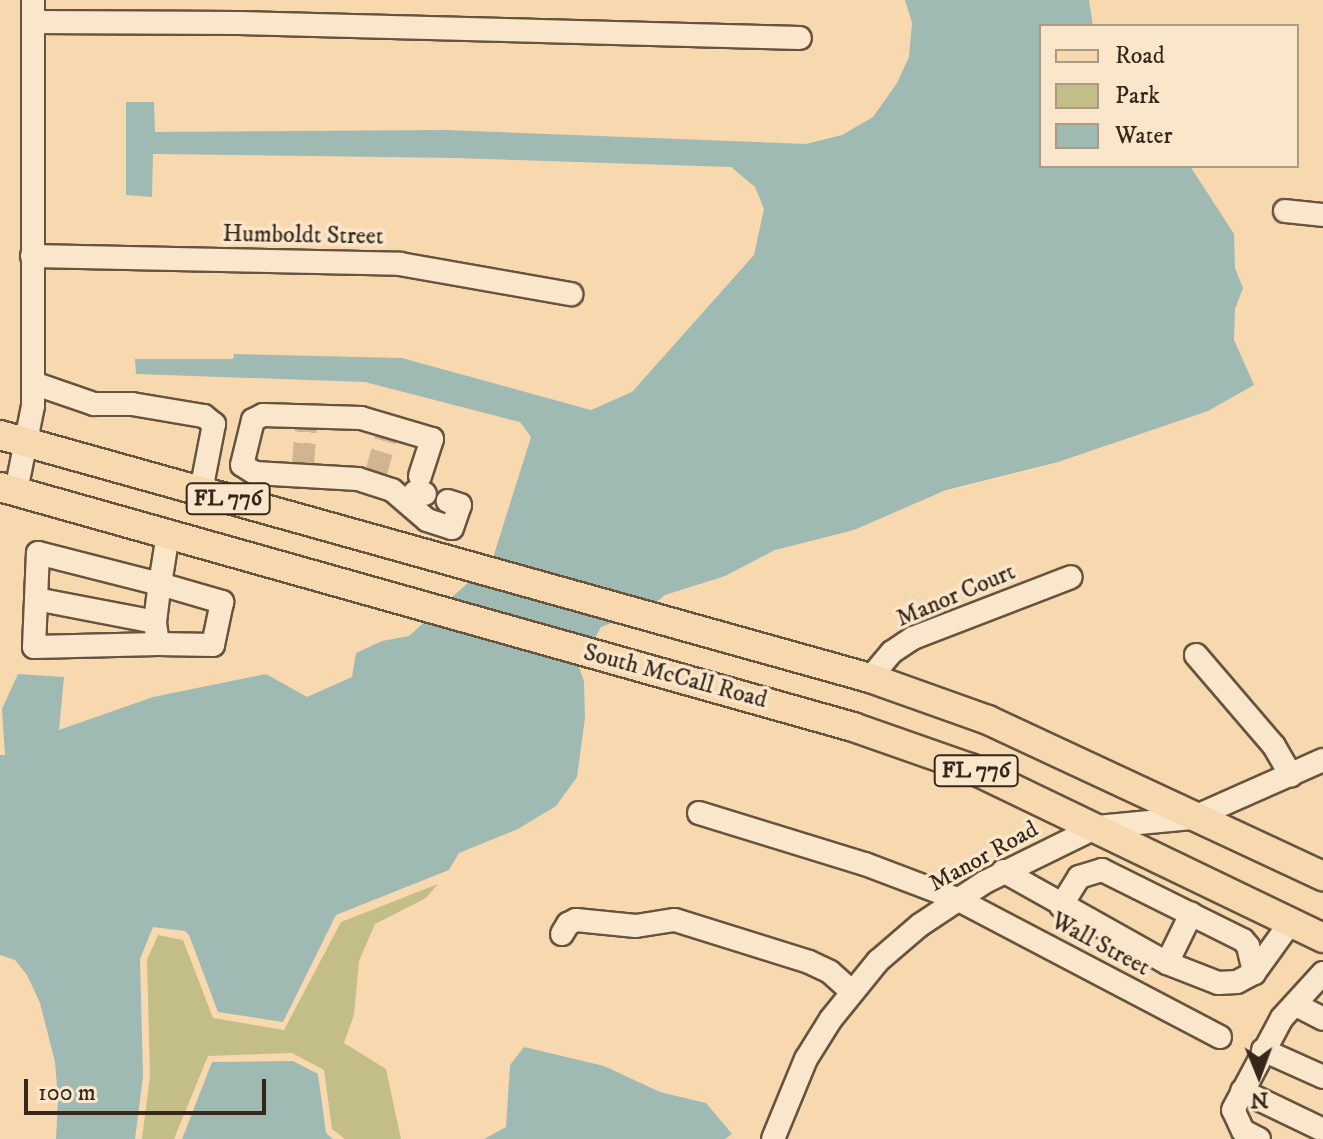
<!DOCTYPE html>
<html>
<head>
<meta charset="utf-8">
<style>
  body { margin:0 }
  #map { position:relative; width:1323px; height:1139px; overflow:hidden; background:#f8d9af; font-family:"IM FELL DW Pica",serif }
  div>[style] { position:absolute }
  .green>* { inset:0; background:#c3be87 }
  .water>* { inset:0; background:#9fb9b3 }
  .minor-tunnel>* { height:22px; margin-top:-11px; transform-origin:0; background:repeating-linear-gradient(90deg,#d1b591 0 22px,transparent 0 33px) }
  .roads { filter:drop-shadow(2px 0 #66543e) drop-shadow(-2px 0 #66543e) drop-shadow(0 2px #66543e) drop-shadow(0 -2px #66543e) }
  .minor>* { height:22px; margin:-11px; padding:0 11px; transform-origin:11px; border-radius:11px; background:#fae6cb }
  .major>* { height:28px; margin:-14px; padding:0 14px; transform-origin:14px; border-radius:14px; background:#f8d9af }
  span { translate:-50% -50%; white-space:nowrap; text-align:center; line-height:1.15; -webkit-text-stroke:7px #fae6cb; paint-order:stroke }
  .shield-label span { padding:2px 6px; background:#fae6cb; border:2px solid; border-radius:6px; -webkit-text-stroke-width:0 }
  .shield-label { font-size:22px; color:#352719; font-weight:700 }
  .street-label { font-size:24px; color:#352719 }
  .legend { position:absolute; left:1039px; top:24px; width:260px; height:144px; box-sizing:border-box; background:#fae6cb; border:2px solid #ab9a84; margin:0; padding:10px 14px; list-style:none; font-size:24px; color:#352719 }
  .legend li { display:flex; align-items:center; gap:16px; height:40px }
  .legend b { width:40px; border:2px solid #ab9a84 }
  .north { position:absolute; left:1219px; top:1035px; width:80px; height:80px; -webkit-text-stroke:6px #fae6cb; paint-order:stroke; rotate:179deg; font-size:22px; font-weight:700; line-height:32px; text-align:center; color:#352719 }
  .north::after { content:''; display:block; margin:auto; width:28px; height:36px; background:#352719; clip-path:polygon(50% 0,100% 100%,50% 72%,0 100%) }
  .scale { position:absolute; left:24px; top:1079px; width:242px; height:36px; box-sizing:border-box; border:4px solid #352719; border-top:0; padding-left:10px; font-size:24px; line-height:28px; white-space:nowrap; color:#352719; -webkit-text-stroke:6px #fae6cb; paint-order:stroke }
</style>
</head>
<body>
<div id="map">
  <div class="green">
    <i style="clip-path:polygon(438px 884px,426px 898px,375px 924px,359px 961px,354px 1015px,344px 1043px,386px 1069px,401px 1139px,345px 1139px,332px 1129px,324px 1070px,292px 1053px,208px 1056px,174px 1139px,142px 1139px,150px 1076px,147px 960px,158px 935px,183px 940px,213px 1018px,284px 1030px,341px 922px)"></i>
  </div>
  <div class="water">
    <i style="clip-path:polygon(905px 0,1089px 0,1093px 26px,1041px 26px,1041px 166px,1190px 166px,1234px 234px,1235px 268px,1243px 288px,1235px 309px,1234px 340px,1254px 385px,1208px 411px,1058px 462px,946px 490px,854px 530px,775px 550px,725px 576px,665px 595px,648px 609px,601px 627px,579px 667px,584px 681px,585px 718px,577px 777px,556px 806px,518px 829px,459px 853px,449px 870px,336px 915px,283px 1022px,218px 1012px,189px 935px,185px 931px,153px 927px,140px 959px,143px 1076px,135px 1139px,56px 1139px,58px 1099px,55px 1062px,40px 1003px,27px 975px,15px 960px,0 955px,0 755px,5px 755px,2px 709px,18px 674px,64px 677px,59px 730px,153px 697px,266px 674px,307px 697px,352px 677px,356px 653px,382px 641px,409px 636px,492px 561px,531px 437px,520px 422px,365px 382px,136px 374px,135px 359px,233px 359px,234px 354px,402px 358px,591px 410px,632px 392px,754px 255px,764px 209px,755px 187px,731px 167px,455px 158px,153px 154px,152px 197px,126px 195px,126px 102px,154px 102px,155px 132px,446px 130px,806px 144px,842px 135px,873px 117px,897px 83px,909px 57px,912px 23px)"></i>
    <i style="clip-path:polygon(524px 1047px,604px 1066px,660px 1092px,706px 1103px,732px 1134px,725px 1139px,484px 1139px,506px 1127px,510px 1065px)"></i>
    <i style="clip-path:polygon(293px 1061px,318px 1074px,326px 1133px,333px 1139px,182px 1139px,212px 1062px)"></i>
  </div>
  <div class="minor-tunnel">
    <i style="left:303px;top:465px;width:41px;rotate:-85.8deg"></i>
    <i style="left:376px;top:473px;width:41px;rotate:-74.2deg"></i>
  </div>
  <div class="roads">
    <div class="minor">
      <i style="left:33px;top:22px;width:206px;rotate:0.3deg"></i>
      <i style="left:239px;top:23px;width:561px;rotate:1.53deg"></i>
      <i style="left:1285px;top:211px;width:38px;rotate:6deg"></i>
      <i style="left:32px;top:256px;width:368px;rotate:1.2deg"></i>
      <i style="left:400px;top:264px;width:174px;rotate:10deg"></i>
      <i style="left:33px;top:383px;width:65px;rotate:19deg"></i>
      <i style="left:94px;top:404px;width:38px"></i>
      <i style="left:132px;top:404px;width:73px;rotate:9.5deg"></i>
      <i style="left:204px;top:416px;width:13px;rotate:39deg"></i>
      <i style="left:214px;top:424px;width:68px;rotate:101deg"></i>
      <i style="left:420px;top:476px;width:39px;rotate:-72deg"></i>
      <i style="left:432px;top:439px;width:74px;rotate:-163.5deg"></i>
      <i style="left:361px;top:418px;width:98px;rotate:-178.2deg"></i>
      <i style="left:263px;top:415px;width:11px;rotate:153deg"></i>
      <i style="left:253px;top:420px;width:46px;rotate:103.7deg"></i>
      <i style="left:242px;top:465px;width:15px;rotate:32deg"></i>
      <i style="left:255px;top:473px;width:103px;rotate:3.3deg"></i>
      <i style="left:358px;top:479px;width:36px;rotate:18deg"></i>
      <i style="left:392px;top:490px;width:46px;rotate:40.6deg"></i>
      <i style="left:427px;top:520px;width:26px;rotate:18deg"></i>
      <i style="left:452px;top:528px;width:24px;rotate:-71deg"></i>
      <i style="left:460px;top:505px;width:13px;rotate:-162deg"></i>
      <i style="left:16px;top:491px;width:87px;rotate:-78.7deg"></i>
      <i style="left:33px;top:406px;width:406px;rotate:-90deg"></i>
      <i style="left:415px;top:492px;width:10px;rotate:11deg"></i>
      <i style="left:36px;top:599px;width:121px;rotate:10.9deg"></i>
      <i style="left:158px;top:644px;width:124px;rotate:178.6deg"></i>
      <i style="left:34px;top:647px;width:94px;rotate:-87.6deg"></i>
      <i style="left:38px;top:553px;width:126px;rotate:14.3deg"></i>
      <i style="left:160px;top:584px;width:65px;rotate:16.2deg"></i>
      <i style="left:222px;top:602px;width:44px;rotate:101.8deg"></i>
      <i style="left:213px;top:645px;width:55px;rotate:-179deg"></i>
      <i style="left:158px;top:644px;width:22px;rotate:-98deg"></i>
      <i style="left:155px;top:622px;width:38px;rotate:-83deg"></i>
      <i style="left:160px;top:584px;width:51px;rotate:-80.9deg"></i>
      <i style="left:1196px;top:655px;width:120px;rotate:49.4deg"></i>
      <i style="left:1274px;top:746px;width:34px;rotate:60deg"></i>
      <i style="left:870px;top:678px;width:34px;rotate:-50deg"></i>
      <i style="left:892px;top:652px;width:25px;rotate:-34deg"></i>
      <i style="left:913px;top:638px;width:169px;rotate:-21.1deg"></i>
      <i style="left:699px;top:813px;width:174px;rotate:17.1deg"></i>
      <i style="left:865px;top:864px;width:98px;rotate:20.8deg"></i>
      <i style="left:957px;top:899px;width:297px;rotate:27.7deg"></i>
      <i style="left:1003px;top:871px;width:188px;rotate:29.3deg"></i>
      <i style="left:1167px;top:963px;width:55px;rotate:21.4deg"></i>
      <i style="left:1218px;top:983px;width:19px;rotate:-3deg"></i>
      <i style="left:1237px;top:982px;width:19px;rotate:-28deg"></i>
      <i style="left:1254px;top:973px;width:62px;rotate:-54.2deg"></i>
      <i style="left:1061px;top:906px;width:34px;rotate:-58deg"></i>
      <i style="left:1079px;top:877px;width:24px;rotate:-17deg"></i>
      <i style="left:1102px;top:870px;width:157px;rotate:26.4deg"></i>
      <i style="left:1243px;top:940px;width:8px;rotate:50deg"></i>
      <i style="left:1248px;top:946px;width:28px;rotate:77deg"></i>
      <i style="left:562px;top:934px;width:12px;rotate:-59deg"></i>
      <i style="left:568px;top:924px;width:9px;rotate:-27deg"></i>
      <i style="left:576px;top:920px;width:60px;rotate:5.7deg"></i>
      <i style="left:636px;top:926px;width:39px;rotate:-9deg"></i>
      <i style="left:675px;top:920px;width:140px;rotate:17.4deg"></i>
      <i style="left:809px;top:962px;width:23px;rotate:25deg"></i>
      <i style="left:830px;top:972px;width:28px;rotate:42deg"></i>
      <i style="left:1167px;top:963px;width:55px;rotate:-63.9deg"></i>
      <i style="left:1296px;top:1005px;width:30px;rotate:27deg"></i>
      <i style="left:1263px;top:1050px;width:66px;rotate:24.2deg"></i>
      <i style="left:1242px;top:1091px;width:90px;rotate:25.7deg"></i>
      <i style="left:773px;top:1139px;width:87px;rotate:-67.6deg"></i>
      <i style="left:806px;top:1059px;width:47px;rotate:-58deg"></i>
      <i style="left:831px;top:1019px;width:75px;rotate:-51deg"></i>
      <i style="left:878px;top:961px;width:55px;rotate:-40.6deg"></i>
      <i style="left:920px;top:925px;width:78px;rotate:-33.5deg"></i>
      <i style="left:985px;top:882px;width:125px;rotate:-26.2deg"></i>
      <i style="left:1097px;top:827px;width:95px;rotate:-5.4deg"></i>
      <i style="left:1192px;top:818px;width:143px;rotate:-23.9deg"></i>
      <i style="left:1259px;top:1139px;width:18px;rotate:-153deg"></i>
      <i style="left:1243px;top:1131px;width:23px;rotate:-115deg"></i>
      <i style="left:1233px;top:1110px;width:104px;rotate:-62deg"></i>
      <i style="left:1282px;top:1018px;width:61px;rotate:-47.7deg"></i>
    </div>
    <div class="major">
      <i style="left:0;top:435px;width:903px;rotate:15.61deg"></i>
      <i style="left:870px;top:678px;width:125px;rotate:19.6deg"></i>
      <i style="left:988px;top:720px;width:370px;rotate:25deg"></i>
      <i style="left:0;top:487px;width:886px;rotate:15.71deg"></i>
      <i style="left:853px;top:727px;width:124px;rotate:19.3deg"></i>
      <i style="left:970px;top:768px;width:392px;rotate:25.7deg"></i>
    </div>
  </div>
  <div class="shield-label">
    <span style="left:228px;top:499px">FL 776</span>
    <span style="left:976px;top:771px">FL 776</span>
  </div>
  <div class="street-label">
    <span style="left:303px;top:236px;rotate:1deg">Humboldt Street</span>
    <span style="left:956px;top:596px;rotate:-23deg">Manor Court</span>
    <span style="left:675px;top:677px;rotate:15deg">South McCall Road</span>
    <span style="left:984px;top:857px;rotate:-29deg">Manor Road</span>
    <span style="left:1100px;top:945px;rotate:28deg">Wall Street</span>
  </div>
  <ul class="legend">
  <li><b style="height:10px;background:#f8d9af"></b>Road</li>
  <li><b style="height:22px;background:#c3be87"></b>Park</li>
  <li><b style="height:22px;background:#9fb9b3"></b>Water</li>
  </ul>
  <div class="north">N</div>
  <div class="scale">100 m</div>
</div>
</body>
</html>
